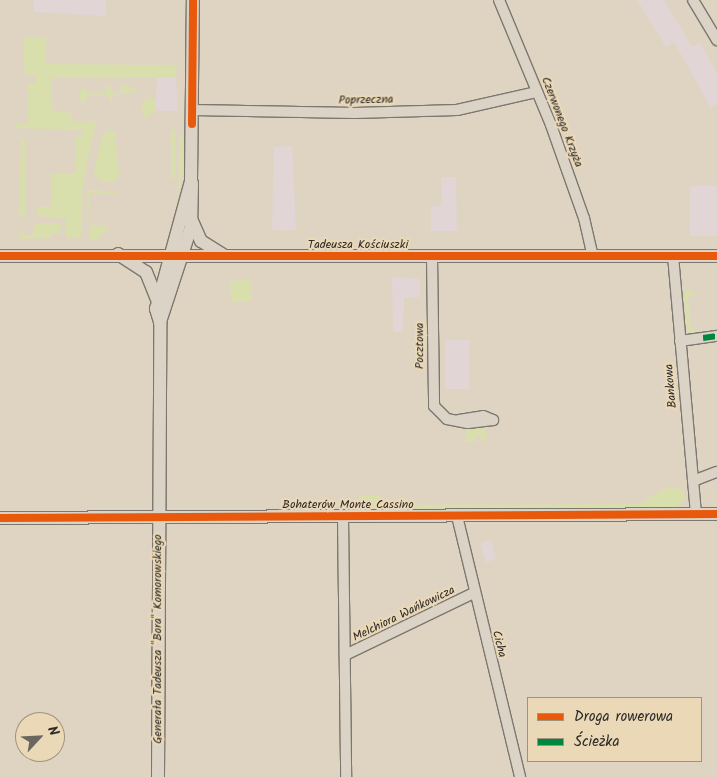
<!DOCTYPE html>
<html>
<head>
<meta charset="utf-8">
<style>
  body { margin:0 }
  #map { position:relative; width:717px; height:777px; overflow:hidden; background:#dfd4c2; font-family:Kalam,sans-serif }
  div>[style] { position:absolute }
  .green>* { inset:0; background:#d9dead; transform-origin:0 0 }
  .building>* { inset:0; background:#e1d5d5; transform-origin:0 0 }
  .roads { filter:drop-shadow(1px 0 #7c776f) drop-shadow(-1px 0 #7c776f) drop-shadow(0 1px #7c776f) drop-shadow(0 -1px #7c776f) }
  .minor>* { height:10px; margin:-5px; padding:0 5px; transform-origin:5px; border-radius:5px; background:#dbd3c6 }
  .tertiary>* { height:12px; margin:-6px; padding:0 6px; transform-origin:6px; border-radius:6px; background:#dbd3c6 }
  .quiet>* { height:6px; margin-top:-3px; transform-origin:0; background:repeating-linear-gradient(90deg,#00873e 0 12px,transparent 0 18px) }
  .cycleway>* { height:8px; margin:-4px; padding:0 4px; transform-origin:4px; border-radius:4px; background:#e8590c }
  span { translate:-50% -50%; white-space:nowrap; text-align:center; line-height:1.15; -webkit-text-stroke:4.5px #ebd8b6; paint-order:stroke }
  .street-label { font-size:12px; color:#2b2b2b }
  .legend { position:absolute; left:527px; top:697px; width:175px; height:65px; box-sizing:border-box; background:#ebd8b6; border:1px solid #9e937e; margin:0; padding:6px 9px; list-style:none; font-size:15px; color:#2b2b2b }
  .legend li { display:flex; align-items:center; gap:10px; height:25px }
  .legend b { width:25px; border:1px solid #9e937e }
  .north { position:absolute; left:15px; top:712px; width:50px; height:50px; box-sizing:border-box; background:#ebd8b6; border:1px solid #9e937e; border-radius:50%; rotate:65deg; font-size:14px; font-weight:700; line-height:20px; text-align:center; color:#2b2b2b }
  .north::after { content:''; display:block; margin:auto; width:18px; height:22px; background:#6a6660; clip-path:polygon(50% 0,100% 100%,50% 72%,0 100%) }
</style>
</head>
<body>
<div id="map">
  <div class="green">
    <i style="clip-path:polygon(23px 37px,51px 37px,45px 38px,46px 64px,177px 65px,176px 78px,52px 78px,52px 110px,71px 113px,72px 121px,96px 121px,83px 182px,81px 237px,66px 238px,66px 219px,38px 216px,38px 207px,52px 206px,52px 174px,76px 173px,76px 135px,83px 135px,83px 130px,16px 128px,16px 124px,28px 123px,28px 83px,36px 83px,36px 74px,25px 75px)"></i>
    <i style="clip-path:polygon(111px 85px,113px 93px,120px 93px,122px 85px,141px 91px,113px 95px,112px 103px,107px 95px,87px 96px,85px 104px,78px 99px,82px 87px,86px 87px,87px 94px,106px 93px,107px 86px)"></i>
    <i style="clip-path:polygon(157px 98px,155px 113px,149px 113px,145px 120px,141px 104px,146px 99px)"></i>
    <i style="clip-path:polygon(108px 130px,115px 131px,119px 175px,115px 181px,100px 182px,94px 172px,102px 136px)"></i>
    <i style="left:171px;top:130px;width:4px;height:48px"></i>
    <i style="clip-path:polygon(180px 131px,184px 142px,184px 168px,171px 221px,178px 190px)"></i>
    <i style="clip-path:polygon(21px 138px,25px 140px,25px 219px,19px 215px)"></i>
    <i style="clip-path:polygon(92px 190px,122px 193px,89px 193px,89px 225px,108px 225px,108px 229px,98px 239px,90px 239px,87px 195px,89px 191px)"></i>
    <i style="clip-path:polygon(35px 223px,61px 223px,60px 234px,51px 234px,51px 238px,20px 239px,20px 228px,22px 236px,33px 236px)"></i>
    <i style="left:251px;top:280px;width:21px;height:21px;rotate:87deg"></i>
    <i style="clip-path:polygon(691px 290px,695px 295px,688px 297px,691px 329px,698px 331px,691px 336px,686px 326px,684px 292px)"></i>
    <i style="clip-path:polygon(467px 427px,485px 428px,487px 440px,481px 442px,481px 436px,476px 436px,476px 442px,465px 442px)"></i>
    <i style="clip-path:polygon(675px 487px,682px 490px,686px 497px,677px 507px,387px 509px,388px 496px,390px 505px,640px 504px,663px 489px)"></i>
    <i style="clip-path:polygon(360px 496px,380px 496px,380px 509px,359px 507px,356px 500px)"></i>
  </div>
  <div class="building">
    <i style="clip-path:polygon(34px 0,106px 0,106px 16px,34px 12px)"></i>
    <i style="clip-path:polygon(637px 0,664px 0,692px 47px,700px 43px,717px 73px,717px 104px,711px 108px,674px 42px,666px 47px)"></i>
    <i style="clip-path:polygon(157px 78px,176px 78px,178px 111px,155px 111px)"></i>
    <i style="clip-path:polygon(292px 146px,296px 230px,272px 230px,274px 147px)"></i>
    <i style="clip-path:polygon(441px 177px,456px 177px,457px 231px,431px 231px,431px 206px,442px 206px)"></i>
    <i style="left:690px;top:186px;width:27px;height:50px"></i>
    <i style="clip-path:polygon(392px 277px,420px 279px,420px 297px,404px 298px,403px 332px,393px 332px)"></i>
    <i style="left:445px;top:340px;width:24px;height:49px"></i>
    <i style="left:491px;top:540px;width:20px;height:11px;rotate:75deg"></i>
  </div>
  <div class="roads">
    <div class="minor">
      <i style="left:499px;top:0;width:135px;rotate:67.4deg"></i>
      <i style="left:551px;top:125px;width:99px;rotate:70.5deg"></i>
      <i style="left:584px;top:218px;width:39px;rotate:77deg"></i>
      <i style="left:693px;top:0;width:47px;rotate:59deg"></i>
      <i style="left:193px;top:110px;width:162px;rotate:1.1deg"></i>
      <i style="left:355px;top:113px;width:102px;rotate:-1.7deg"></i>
      <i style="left:457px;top:110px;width:82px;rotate:-12.7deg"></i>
      <i style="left:432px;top:256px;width:150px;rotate:89.2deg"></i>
      <i style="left:434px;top:406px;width:18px;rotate:45deg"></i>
      <i style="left:447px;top:419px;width:21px;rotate:11deg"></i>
      <i style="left:468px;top:423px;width:25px;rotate:-7deg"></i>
      <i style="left:673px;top:256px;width:259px;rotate:84.9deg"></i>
      <i style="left:680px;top:341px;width:37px;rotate:-8deg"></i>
      <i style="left:459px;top:420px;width:24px;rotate:-9deg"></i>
      <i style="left:483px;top:416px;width:11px;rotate:22deg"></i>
      <i style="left:693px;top:481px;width:26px;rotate:-21deg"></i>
      <i style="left:457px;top:516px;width:268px;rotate:76.4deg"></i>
      <i style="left:343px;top:517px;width:260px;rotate:89.3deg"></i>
      <i style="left:345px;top:655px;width:143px;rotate:-25.7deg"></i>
    </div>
    <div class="tertiary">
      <i style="left:192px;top:221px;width:22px;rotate:66deg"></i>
      <i style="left:201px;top:241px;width:25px;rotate:32deg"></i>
      <i style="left:118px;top:254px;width:33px;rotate:33deg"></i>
      <i style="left:146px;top:272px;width:29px;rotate:68deg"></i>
      <i style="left:0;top:256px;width:717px"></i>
      <i style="left:160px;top:322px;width:100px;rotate:-71.9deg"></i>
      <i style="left:191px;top:227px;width:44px;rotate:-88.7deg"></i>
      <i style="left:0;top:518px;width:717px;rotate:-0.32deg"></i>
      <i style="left:158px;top:777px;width:455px;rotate:-89.7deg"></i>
      <i style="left:160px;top:322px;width:14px;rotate:-107deg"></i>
      <i style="left:156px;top:309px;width:133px;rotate:-74.7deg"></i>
      <i style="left:191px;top:181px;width:181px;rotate:-89.4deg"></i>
    </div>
  </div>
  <div class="quiet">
    <i style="left:703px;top:338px;width:14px;rotate:-8deg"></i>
  </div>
  <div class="cycleway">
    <i style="left:192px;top:124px;width:124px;rotate:-89.5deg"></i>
    <i style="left:0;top:256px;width:717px"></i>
    <i style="left:0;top:518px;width:717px;rotate:-0.32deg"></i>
  </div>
  <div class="street-label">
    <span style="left:366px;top:100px;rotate:-1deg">Poprzeczna</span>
    <span style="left:562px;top:122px;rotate:69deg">Czerwonego Krzyża</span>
    <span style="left:358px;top:245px">Tadeusza Kościuszki</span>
    <span style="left:420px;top:346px;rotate:-90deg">Pocztowa</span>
    <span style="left:671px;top:386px;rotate:-95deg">Bankowa</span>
    <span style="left:348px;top:505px">Bohaterów Monte Cassino</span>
    <span style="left:404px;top:614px;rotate:-26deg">Melchiora Wańkowicza</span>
    <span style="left:158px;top:639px;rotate:-90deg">Generała Tadeusza "Bora" Komorowskiego</span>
    <span style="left:499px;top:644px;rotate:76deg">Cicha</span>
  </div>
  <ul class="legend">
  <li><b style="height:6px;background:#e8590c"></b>Droga rowerowa</li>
  <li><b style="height:6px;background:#00873e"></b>Ścieżka</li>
  </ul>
  <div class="north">N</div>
</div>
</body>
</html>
